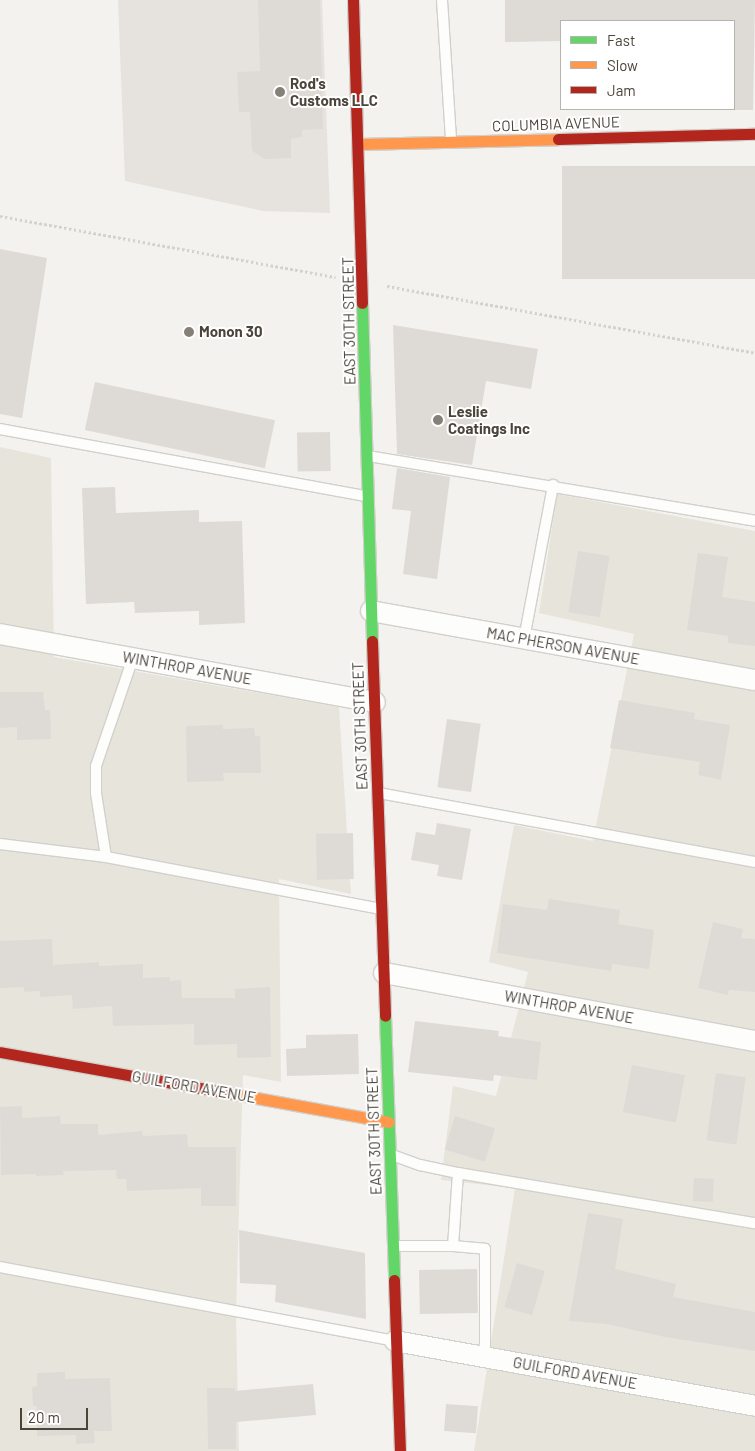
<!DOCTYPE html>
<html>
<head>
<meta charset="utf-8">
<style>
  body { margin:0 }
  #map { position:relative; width:755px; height:1451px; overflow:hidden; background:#f4f2ee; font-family:Barlow,sans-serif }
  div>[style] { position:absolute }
  .residential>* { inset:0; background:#e7e4dc }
  .parking>* { inset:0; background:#e6e3df }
  .building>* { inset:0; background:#dedbd6; transform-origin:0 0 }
  .path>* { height:3px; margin-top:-1.5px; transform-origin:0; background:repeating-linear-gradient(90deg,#d3d2cc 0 2.5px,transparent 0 5px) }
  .roads { filter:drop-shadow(1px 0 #d2d0cb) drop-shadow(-1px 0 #d2d0cb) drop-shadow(0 1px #d2d0cb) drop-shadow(0 -1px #d2d0cb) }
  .lane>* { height:10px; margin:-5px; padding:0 5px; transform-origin:5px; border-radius:5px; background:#fdfdfc }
  .street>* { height:20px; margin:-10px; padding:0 10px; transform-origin:10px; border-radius:10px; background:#fdfdfc }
  .fast>* { height:11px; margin:-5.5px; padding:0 5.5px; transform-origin:5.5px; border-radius:5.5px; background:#63d668 }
  .slow>* { height:11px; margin:-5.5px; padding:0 5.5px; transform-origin:5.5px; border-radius:5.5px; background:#ff974d }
  .jam>* { height:11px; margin:-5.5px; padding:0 5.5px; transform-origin:5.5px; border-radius:5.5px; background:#b3261e }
  .dots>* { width:14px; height:14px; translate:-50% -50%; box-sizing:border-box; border:2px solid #fff; border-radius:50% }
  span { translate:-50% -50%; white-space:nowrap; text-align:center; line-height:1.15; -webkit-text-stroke:4px #fff; paint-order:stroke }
  .poi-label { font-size:15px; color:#4b4439; font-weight:700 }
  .left { translate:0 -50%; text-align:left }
  .street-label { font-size:15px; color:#4b4439 }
  .legend { position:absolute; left:560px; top:20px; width:175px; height:90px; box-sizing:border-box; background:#fff; border:1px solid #b7b4b0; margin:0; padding:6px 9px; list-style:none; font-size:15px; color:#4b4439 }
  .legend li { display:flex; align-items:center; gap:10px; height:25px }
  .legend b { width:25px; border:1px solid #b7b4b0 }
  .scale { position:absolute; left:20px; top:1408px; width:68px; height:22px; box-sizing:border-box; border:2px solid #4b4439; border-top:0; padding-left:6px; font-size:15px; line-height:18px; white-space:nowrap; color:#4b4439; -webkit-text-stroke:4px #fff; paint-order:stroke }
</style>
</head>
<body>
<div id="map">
  <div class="residential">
    <i style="clip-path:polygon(0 447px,51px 458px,54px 657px,339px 707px,351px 894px,279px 879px,281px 1082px,243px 1075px,236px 1314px,239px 1451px,0 1451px)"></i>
    <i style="clip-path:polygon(557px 494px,755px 531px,755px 1451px,474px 1451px,515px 1188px,441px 1180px,453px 1086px,496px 1096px,528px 972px,489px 962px,514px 825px,593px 841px,634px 634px,539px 613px)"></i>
  </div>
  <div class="parking">
    <i style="clip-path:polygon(118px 0,322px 0,330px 213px,263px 211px,125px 181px)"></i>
  </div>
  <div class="building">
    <i style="clip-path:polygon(258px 0,320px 0,323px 129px,302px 130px,302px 137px,291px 139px,291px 158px,265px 159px,252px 151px,250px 112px,239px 112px,237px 72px,260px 71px)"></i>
    <i style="clip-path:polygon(505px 0,755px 0,753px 110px,734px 110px,734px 21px,561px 21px,561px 41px,505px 42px)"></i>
    <i style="left:755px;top:166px;width:113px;height:193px;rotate:90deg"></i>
    <i style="clip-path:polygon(0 249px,47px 258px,22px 418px,0 414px)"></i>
    <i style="clip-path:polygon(393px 325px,538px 349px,531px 389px,486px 381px,472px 465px,397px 454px)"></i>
    <i style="left:95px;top:382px;width:184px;height:49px;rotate:12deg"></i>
    <i style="left:330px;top:432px;width:39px;height:33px;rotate:89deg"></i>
    <i style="clip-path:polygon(397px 468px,450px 477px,437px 579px,403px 574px,411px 511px,392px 509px)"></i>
    <i style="clip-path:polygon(115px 487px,116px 513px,199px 510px,199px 522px,242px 521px,245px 623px,199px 625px,199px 611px,135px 613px,134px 602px,86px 604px,82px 488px)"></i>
    <i style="left:578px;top:551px;width:32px;height:62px;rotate:9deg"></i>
    <i style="clip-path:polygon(698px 553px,728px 557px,722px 597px,755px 602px,755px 646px,728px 643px,728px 636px,687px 630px)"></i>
    <i style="clip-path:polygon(0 692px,43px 692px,45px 710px,50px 710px,51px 739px,17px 740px,17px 727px,0 728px)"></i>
    <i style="clip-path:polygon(619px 700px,695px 713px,694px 719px,730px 725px,721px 780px,698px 775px,700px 762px,610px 748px)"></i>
    <i style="left:447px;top:719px;width:34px;height:69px;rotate:8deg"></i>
    <i style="clip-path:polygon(223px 725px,223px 729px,254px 728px,255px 736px,260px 736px,261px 773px,223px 773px,224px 781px,187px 782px,186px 726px)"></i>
    <i style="clip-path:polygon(437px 823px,471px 829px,462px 880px,437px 876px,439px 865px,411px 860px,416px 832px,435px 835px)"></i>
    <i style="left:353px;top:833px;width:46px;height:37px;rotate:89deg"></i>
    <i style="clip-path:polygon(549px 899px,620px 910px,618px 924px,654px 930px,649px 969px,612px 964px,611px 971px,497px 953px,503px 904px,547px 910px)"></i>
    <i style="clip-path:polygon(713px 922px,743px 929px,741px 938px,755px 939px,755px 992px,729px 990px,728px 995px,698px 988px)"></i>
    <i style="clip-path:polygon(52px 939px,53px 965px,99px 962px,99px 966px,143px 964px,143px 978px,170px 977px,170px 981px,181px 980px,182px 998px,235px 998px,235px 989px,270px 987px,271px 1057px,237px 1058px,237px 1044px,194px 1045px,194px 1024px,113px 1026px,112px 1006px,73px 1009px,72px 995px,40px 997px,40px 991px,24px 992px,24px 987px,0 988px,0 941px)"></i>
    <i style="clip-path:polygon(415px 1021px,499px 1031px,498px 1036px,541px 1042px,537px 1080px,494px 1075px,493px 1081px,408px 1072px)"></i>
    <i style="clip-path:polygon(358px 1034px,359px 1074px,287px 1076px,286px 1049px,306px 1048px,306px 1035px)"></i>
    <i style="left:632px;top:1065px;width:54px;height:48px;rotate:11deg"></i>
    <i style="left:716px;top:1073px;width:30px;height:68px;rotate:8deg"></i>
    <i style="clip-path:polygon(22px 1106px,22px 1118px,60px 1116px,61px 1124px,98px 1124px,98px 1135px,142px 1131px,143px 1136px,187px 1134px,188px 1147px,236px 1147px,236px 1206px,201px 1206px,201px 1188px,127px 1191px,126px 1179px,117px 1179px,116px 1170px,63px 1171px,64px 1175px,36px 1176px,36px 1174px,1px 1175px,0 1107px)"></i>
    <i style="left:455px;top:1116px;width:42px;height:35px;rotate:17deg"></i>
    <i style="left:694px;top:1178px;width:20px;height:23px;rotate:3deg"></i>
    <i style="clip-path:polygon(588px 1213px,623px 1219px,615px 1269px,676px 1284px,673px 1297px,755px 1312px,755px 1351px,665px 1337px,607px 1324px,569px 1321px)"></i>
    <i style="clip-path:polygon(239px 1230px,365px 1253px,366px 1319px,275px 1302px,276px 1285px,240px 1283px)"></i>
    <i style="left:517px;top:1263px;width:29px;height:46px;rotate:16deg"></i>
    <i style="left:477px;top:1269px;width:44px;height:58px;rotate:89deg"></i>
    <i style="clip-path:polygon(65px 1372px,65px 1379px,110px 1378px,112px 1431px,94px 1431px,95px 1443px,76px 1444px,76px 1435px,37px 1436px,37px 1406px,33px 1406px,32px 1387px,37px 1386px,37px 1373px)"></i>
    <i style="clip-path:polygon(313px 1384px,316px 1415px,236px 1422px,236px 1449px,208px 1449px,207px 1388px,235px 1388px,235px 1391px)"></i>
    <i style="left:446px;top:1404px;width:32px;height:27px;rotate:4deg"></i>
  </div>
  <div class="path">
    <i style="left:0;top:216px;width:341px;rotate:10.3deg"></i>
    <i style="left:387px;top:286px;width:374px;rotate:10.3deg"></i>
  </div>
  <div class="roads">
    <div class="lane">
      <i style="left:442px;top:0;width:141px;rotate:86.3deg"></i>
      <i style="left:0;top:429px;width:371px;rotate:10.4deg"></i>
      <i style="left:368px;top:456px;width:392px;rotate:9.5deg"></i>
      <i style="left:524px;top:639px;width:157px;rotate:-79.3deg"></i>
      <i style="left:379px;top:793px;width:382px;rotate:10.4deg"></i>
      <i style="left:0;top:844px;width:107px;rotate:7deg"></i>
      <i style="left:106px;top:857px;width:280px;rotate:10.7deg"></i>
      <i style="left:106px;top:857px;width:65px;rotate:-98.9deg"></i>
      <i style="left:96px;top:793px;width:27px;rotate:-90deg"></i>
      <i style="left:96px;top:766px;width:114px;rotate:-71.1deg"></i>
      <i style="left:392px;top:1155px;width:30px;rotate:20deg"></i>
      <i style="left:420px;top:1165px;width:39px;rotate:12deg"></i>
      <i style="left:458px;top:1173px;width:301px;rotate:9.6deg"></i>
      <i style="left:458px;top:1173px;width:73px;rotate:93.9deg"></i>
      <i style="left:453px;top:1246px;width:32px;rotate:5deg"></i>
      <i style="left:485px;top:1249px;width:96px;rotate:90deg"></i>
      <i style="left:485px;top:1345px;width:12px;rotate:104deg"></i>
      <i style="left:394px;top:1246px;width:59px"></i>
      <i style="left:0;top:1267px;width:402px;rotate:10.6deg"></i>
    </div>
    <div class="street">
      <i style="left:371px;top:611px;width:390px;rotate:10.2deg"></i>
      <i style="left:0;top:634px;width:381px;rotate:10.3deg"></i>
      <i style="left:384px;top:973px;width:377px;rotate:10.4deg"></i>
      <i style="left:395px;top:1341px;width:366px;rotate:10.2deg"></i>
    </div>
    <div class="fast">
      <i style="left:362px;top:303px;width:338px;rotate:88.3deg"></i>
      <i style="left:385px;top:1016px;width:264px;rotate:88deg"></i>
    </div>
    <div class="slow">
      <i style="left:359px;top:144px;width:199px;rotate:-1.4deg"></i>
      <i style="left:229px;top:1093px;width:162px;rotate:10.3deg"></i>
    </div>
    <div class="jam">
      <i style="left:353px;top:0;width:303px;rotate:88.3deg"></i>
      <i style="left:558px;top:139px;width:197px;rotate:-1.5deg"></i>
      <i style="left:372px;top:641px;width:375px;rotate:88deg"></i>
      <i style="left:0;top:1052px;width:233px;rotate:10.2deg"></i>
      <i style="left:394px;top:1280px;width:171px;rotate:88deg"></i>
    </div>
  </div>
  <div class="dots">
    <i style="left:280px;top:92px;background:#868178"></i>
    <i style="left:189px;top:332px;background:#868178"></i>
    <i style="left:438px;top:420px;background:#868178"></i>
  </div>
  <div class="poi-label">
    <span class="left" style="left:290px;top:92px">Rod's<br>Customs LLC</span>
    <span class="left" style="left:199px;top:332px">Monon 30</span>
    <span class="left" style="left:448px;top:420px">Leslie<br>Coatings Inc</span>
  </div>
  <div class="street-label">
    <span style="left:556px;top:124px;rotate:-2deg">COLUMBIA AVENUE</span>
    <span style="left:349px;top:321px;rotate:-91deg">EAST 30TH STREET</span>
    <span style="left:563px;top:646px;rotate:10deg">MAC PHERSON AVENUE</span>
    <span style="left:187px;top:668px;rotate:10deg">WINTHROP AVENUE</span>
    <span style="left:360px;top:726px;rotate:-92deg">EAST 30TH STREET</span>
    <span style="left:569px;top:1007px;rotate:10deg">WINTHROP AVENUE</span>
    <span style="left:194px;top:1087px;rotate:10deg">GUILFORD AVENUE</span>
    <span style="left:374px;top:1131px;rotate:-92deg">EAST 30TH STREET</span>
    <span style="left:575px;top:1373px;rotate:10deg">GUILFORD AVENUE</span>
  </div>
  <ul class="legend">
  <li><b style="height:6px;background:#63d668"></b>Fast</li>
  <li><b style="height:6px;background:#ff974d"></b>Slow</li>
  <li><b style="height:6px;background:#b3261e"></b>Jam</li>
  </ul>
  <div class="scale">20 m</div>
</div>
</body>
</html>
